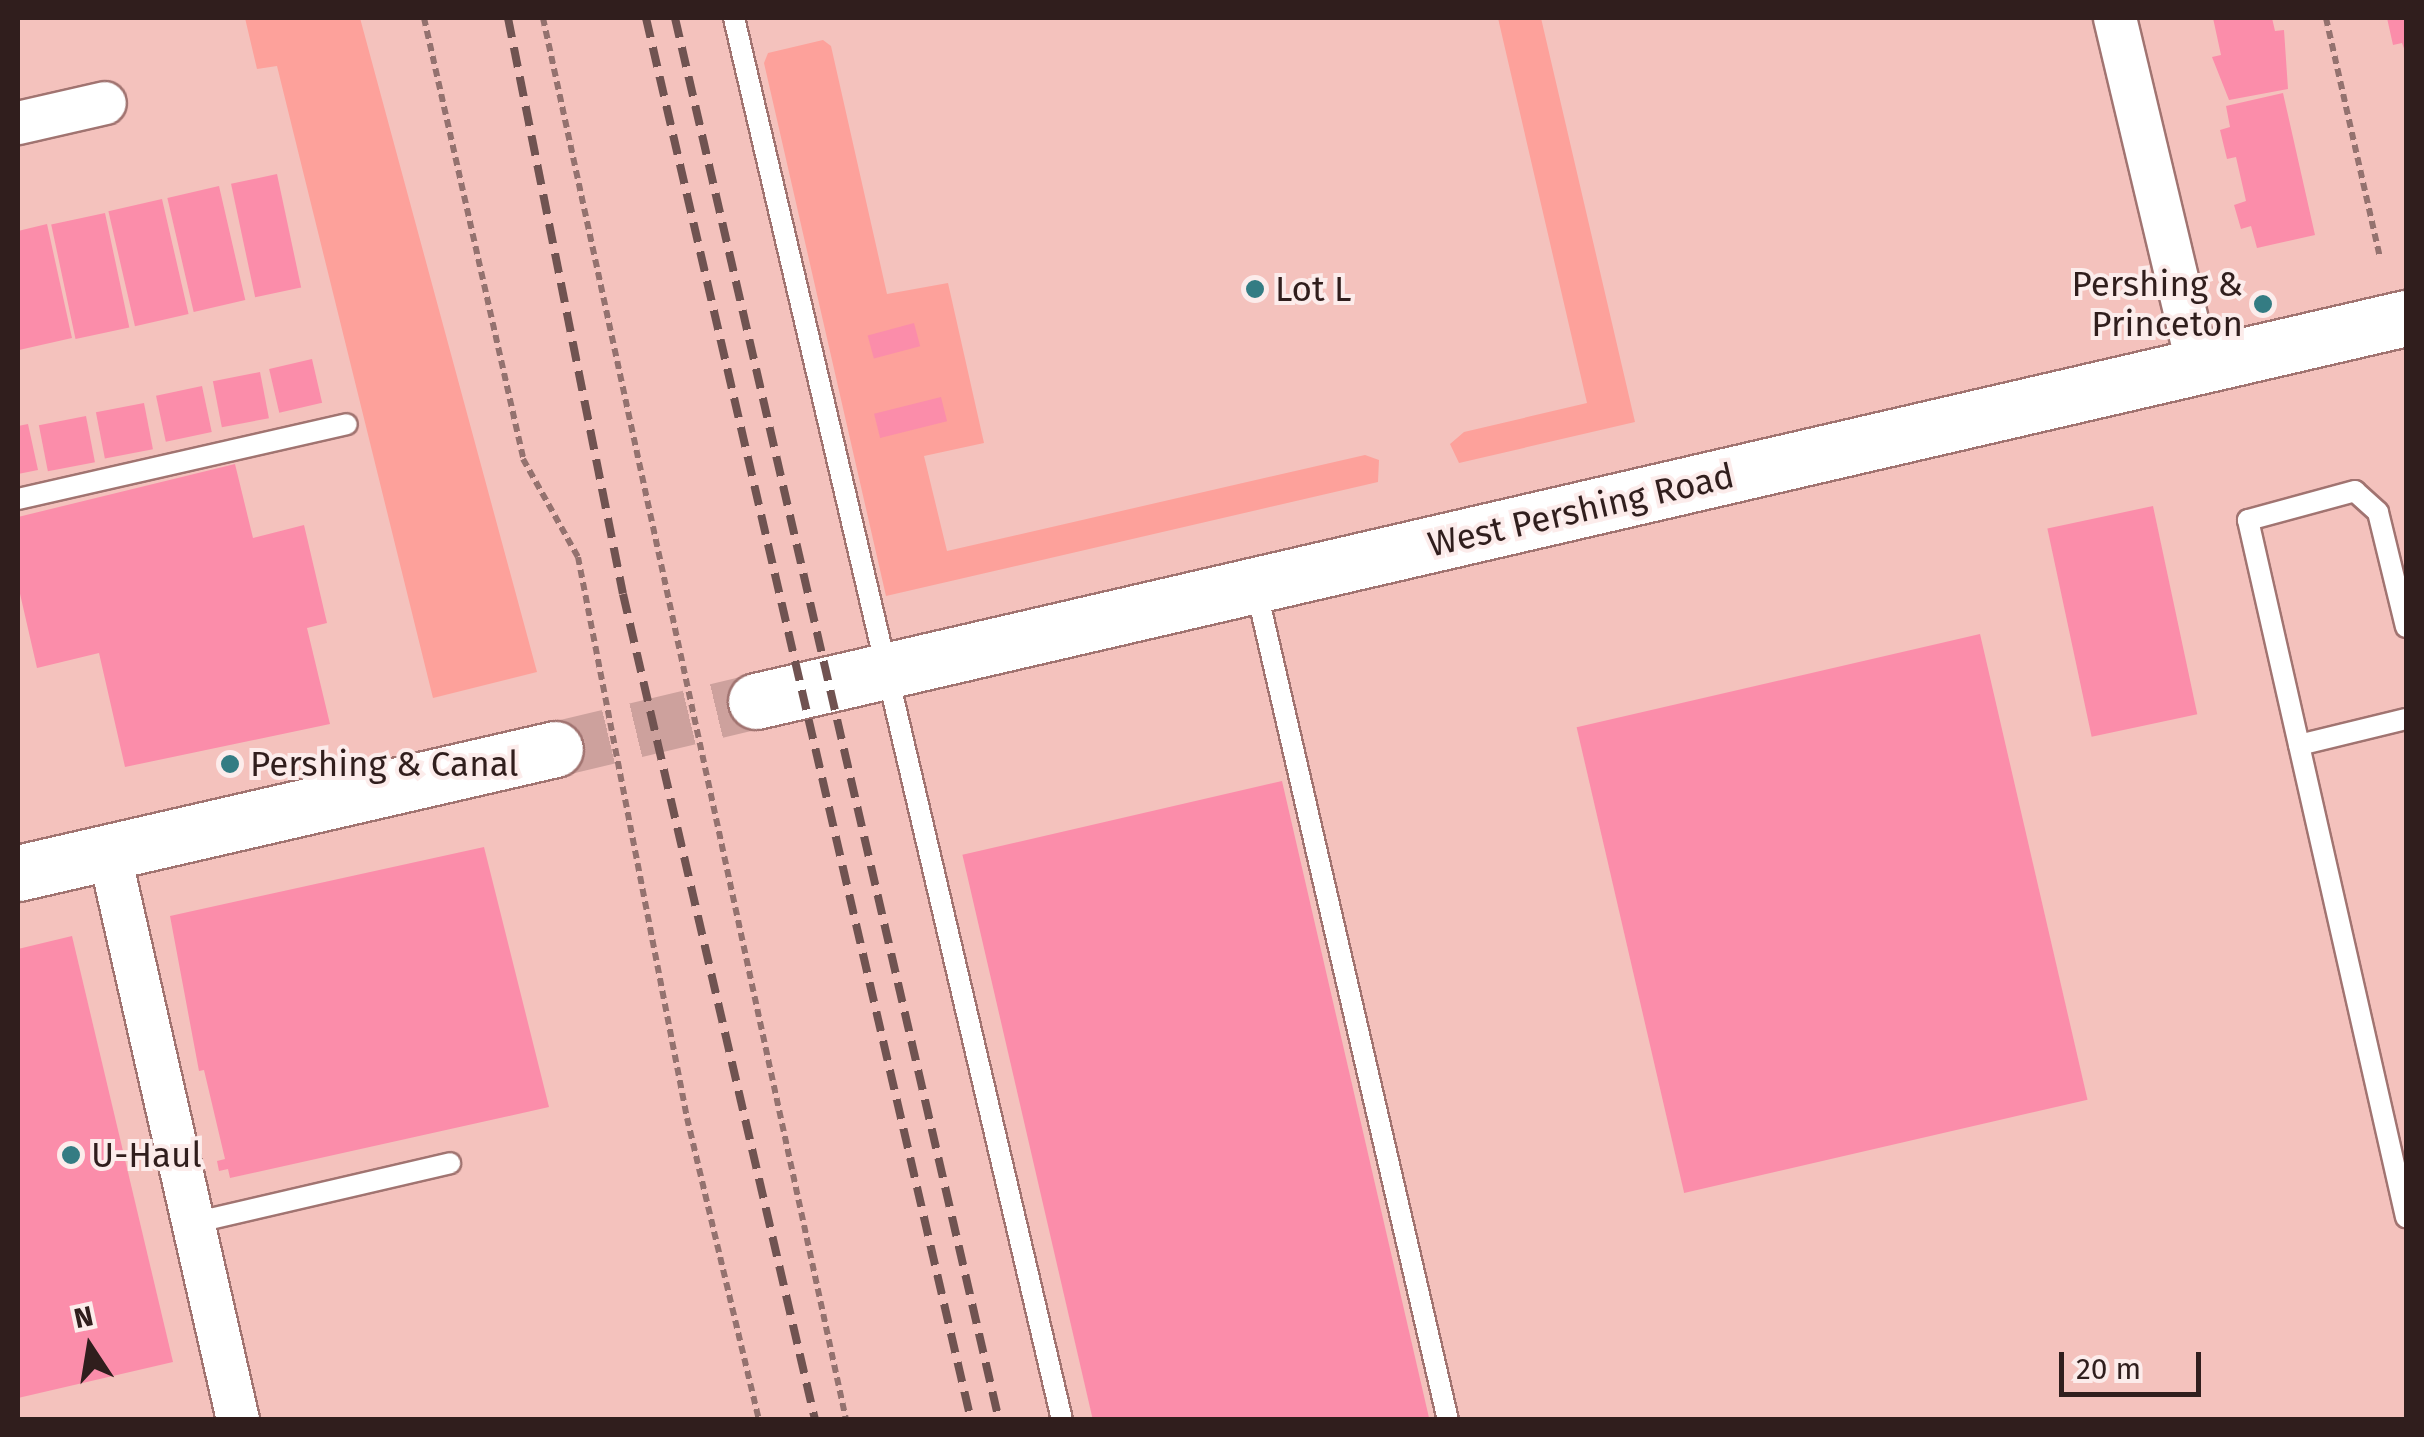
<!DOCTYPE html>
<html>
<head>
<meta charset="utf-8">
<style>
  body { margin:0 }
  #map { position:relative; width:2424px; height:1437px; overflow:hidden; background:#f4c2bd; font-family:"Fira Sans",sans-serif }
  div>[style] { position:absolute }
  .green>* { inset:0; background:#fda19b }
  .building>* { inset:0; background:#fb8daa; transform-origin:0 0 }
  .secondary-tunnel>* { height:55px; margin-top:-27.5px; transform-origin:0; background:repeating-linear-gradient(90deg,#cda19d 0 55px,transparent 0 83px) }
  .path>* { height:6px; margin-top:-3px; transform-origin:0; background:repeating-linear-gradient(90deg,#94726f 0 8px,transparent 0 13px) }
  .roads { filter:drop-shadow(2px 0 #a17471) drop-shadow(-2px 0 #a17471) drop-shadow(0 2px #a17471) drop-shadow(0 -2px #a17471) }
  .service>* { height:20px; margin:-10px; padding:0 10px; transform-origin:10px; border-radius:10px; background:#fff }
  .minor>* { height:42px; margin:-21px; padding:0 21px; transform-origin:21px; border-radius:21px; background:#fff }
  .secondary>* { height:55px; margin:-27.5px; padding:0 27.5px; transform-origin:27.5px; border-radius:27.5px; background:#fff }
  .rail>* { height:8px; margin-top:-4px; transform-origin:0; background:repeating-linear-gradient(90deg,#705351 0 20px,transparent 0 30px) }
  .dots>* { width:28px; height:28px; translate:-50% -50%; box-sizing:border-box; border:5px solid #fceceb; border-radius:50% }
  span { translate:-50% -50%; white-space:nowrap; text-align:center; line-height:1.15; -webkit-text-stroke:8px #fceceb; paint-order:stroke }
  .poi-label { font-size:35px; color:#301e1d }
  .right { translate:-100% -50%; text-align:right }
  .left { translate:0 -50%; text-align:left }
  .street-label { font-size:35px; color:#301e1d }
  .frame { position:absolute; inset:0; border:20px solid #301e1d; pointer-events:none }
  .north { position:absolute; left:40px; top:1297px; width:100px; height:100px; -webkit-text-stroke:8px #fceceb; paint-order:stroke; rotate:348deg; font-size:28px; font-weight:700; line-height:40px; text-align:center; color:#301e1d }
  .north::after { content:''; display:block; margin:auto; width:35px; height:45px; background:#301e1d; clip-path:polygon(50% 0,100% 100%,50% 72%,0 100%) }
  .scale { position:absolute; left:2059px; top:1352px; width:142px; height:45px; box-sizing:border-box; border:5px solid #301e1d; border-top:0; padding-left:12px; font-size:30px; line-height:35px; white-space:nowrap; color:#301e1d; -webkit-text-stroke:8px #fceceb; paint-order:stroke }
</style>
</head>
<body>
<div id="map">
  <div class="green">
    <i style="clip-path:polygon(245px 18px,360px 18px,537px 672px,433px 698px,277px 66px,257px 69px)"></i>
    <i style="clip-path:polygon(1498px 18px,1541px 18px,1635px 422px,1459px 463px,1450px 444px,1464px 432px,1587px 403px)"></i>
    <i style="clip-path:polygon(823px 40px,831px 46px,887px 294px,948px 283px,984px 443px,924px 456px,947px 551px,1365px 455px,1379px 460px,1378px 482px,886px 596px,764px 63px,768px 53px)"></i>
  </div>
  <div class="building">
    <i style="clip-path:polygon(2213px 18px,2272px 18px,2275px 31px,2284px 30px,2288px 89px,2229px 100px,2212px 57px,2221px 55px)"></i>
    <i style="clip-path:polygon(2387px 18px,2406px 18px,2406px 54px,2402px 43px,2393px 45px)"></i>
    <i style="clip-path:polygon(2283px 93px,2315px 235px,2257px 248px,2251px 226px,2241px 229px,2234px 205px,2246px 201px,2236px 157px,2227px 159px,2220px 130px,2230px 127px,2226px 106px)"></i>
    <i style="left:277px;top:174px;width:116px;height:47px;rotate:78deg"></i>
    <i style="left:219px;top:186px;width:117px;height:53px;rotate:77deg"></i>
    <i style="left:162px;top:199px;width:118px;height:55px;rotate:77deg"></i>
    <i style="left:105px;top:213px;width:117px;height:55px;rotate:78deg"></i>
    <i style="clip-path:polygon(47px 224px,72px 338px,19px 350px,18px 231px)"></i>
    <i style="left:914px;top:323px;width:24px;height:48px;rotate:75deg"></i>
    <i style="left:312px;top:359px;width:45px;height:44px;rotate:77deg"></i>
    <i style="left:260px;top:372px;width:47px;height:48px;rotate:79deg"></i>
    <i style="left:202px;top:386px;width:47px;height:47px;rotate:78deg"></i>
    <i style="left:941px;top:397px;width:25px;height:69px;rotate:76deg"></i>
    <i style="left:144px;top:403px;width:47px;height:49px;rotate:79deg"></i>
    <i style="left:86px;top:416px;width:47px;height:48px;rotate:79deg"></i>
    <i style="clip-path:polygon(28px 424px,38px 470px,18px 474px,18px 426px)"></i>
    <i style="clip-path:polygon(235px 464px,253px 538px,304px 525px,327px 623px,307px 628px,330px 724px,125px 767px,99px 653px,37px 668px,18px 585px,18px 517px)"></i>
    <i style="left:2153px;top:506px;width:213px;height:108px;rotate:78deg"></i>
    <i style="left:1980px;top:634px;width:478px;height:414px;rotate:77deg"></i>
    <i style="left:1282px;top:781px;width:656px;height:328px;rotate:77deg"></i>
    <i style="clip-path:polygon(484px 847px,549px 1107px,230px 1178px,228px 1169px,219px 1171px,217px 1161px,225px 1159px,204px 1070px,199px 1071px,170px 916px)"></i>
    <i style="clip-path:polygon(72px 936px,173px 1362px,18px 1398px,18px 949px)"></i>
  </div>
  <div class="secondary-tunnel">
    <i style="left:555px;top:749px;width:207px;rotate:-13.4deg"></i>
  </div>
  <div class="path">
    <i style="left:424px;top:18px;width:452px;rotate:77.3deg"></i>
    <i style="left:523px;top:459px;width:112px;rotate:60.7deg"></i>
    <i style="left:578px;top:557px;width:571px;rotate:79deg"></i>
    <i style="left:687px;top:1118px;width:310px;rotate:76.6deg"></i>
    <i style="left:543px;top:18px;width:1434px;rotate:77.8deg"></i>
    <i style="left:2326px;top:18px;width:245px;rotate:77.3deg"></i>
  </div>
  <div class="roads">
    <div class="service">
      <i style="left:734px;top:18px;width:1440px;rotate:76.83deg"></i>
      <i style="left:18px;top:499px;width:337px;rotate:-12.8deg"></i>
      <i style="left:1256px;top:588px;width:854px;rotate:77.01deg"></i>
      <i style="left:2406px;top:627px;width:118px;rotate:-103.7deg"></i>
      <i style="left:2378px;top:512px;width:31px;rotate:-138deg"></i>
      <i style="left:2355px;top:491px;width:111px;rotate:164.8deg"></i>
      <i style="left:2248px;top:520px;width:715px;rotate:77.23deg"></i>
      <i style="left:2299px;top:745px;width:110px;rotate:-13.7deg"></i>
      <i style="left:193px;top:1223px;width:264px;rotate:-13.1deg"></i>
    </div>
    <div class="minor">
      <i style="left:2115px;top:18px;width:358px;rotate:76.6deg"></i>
      <i style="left:18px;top:123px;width:89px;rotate:-12.9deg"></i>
      <i style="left:109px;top:852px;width:582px;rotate:77.2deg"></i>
    </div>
    <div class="secondary">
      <i style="left:756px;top:701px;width:1694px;rotate:-13.07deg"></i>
      <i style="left:18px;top:873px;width:551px;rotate:-13deg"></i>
    </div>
  </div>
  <div class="rail">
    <i style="left:508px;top:18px;width:587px;rotate:78.71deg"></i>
    <i style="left:623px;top:594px;width:848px;rotate:76.91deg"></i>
    <i style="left:646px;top:18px;width:1439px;rotate:76.95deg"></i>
    <i style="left:675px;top:18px;width:1439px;rotate:76.99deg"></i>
  </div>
  <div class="dots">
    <i style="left:1255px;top:289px;background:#347c83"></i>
    <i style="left:2263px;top:304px;background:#347c83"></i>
    <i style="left:230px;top:764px;background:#347c83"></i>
    <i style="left:71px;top:1155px;background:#347c83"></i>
  </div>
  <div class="poi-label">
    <span class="right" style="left:2243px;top:304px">Pershing &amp;<br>Princeton</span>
    <span class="left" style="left:1275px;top:289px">Lot L</span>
    <span class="left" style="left:250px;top:764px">Pershing &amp; Canal</span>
    <span class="left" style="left:91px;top:1155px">U-Haul</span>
  </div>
  <div class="street-label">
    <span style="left:1581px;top:510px;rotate:-13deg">West Pershing Road</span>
  </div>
  <div class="frame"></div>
  <div class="north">N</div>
  <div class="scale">20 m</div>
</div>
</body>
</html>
